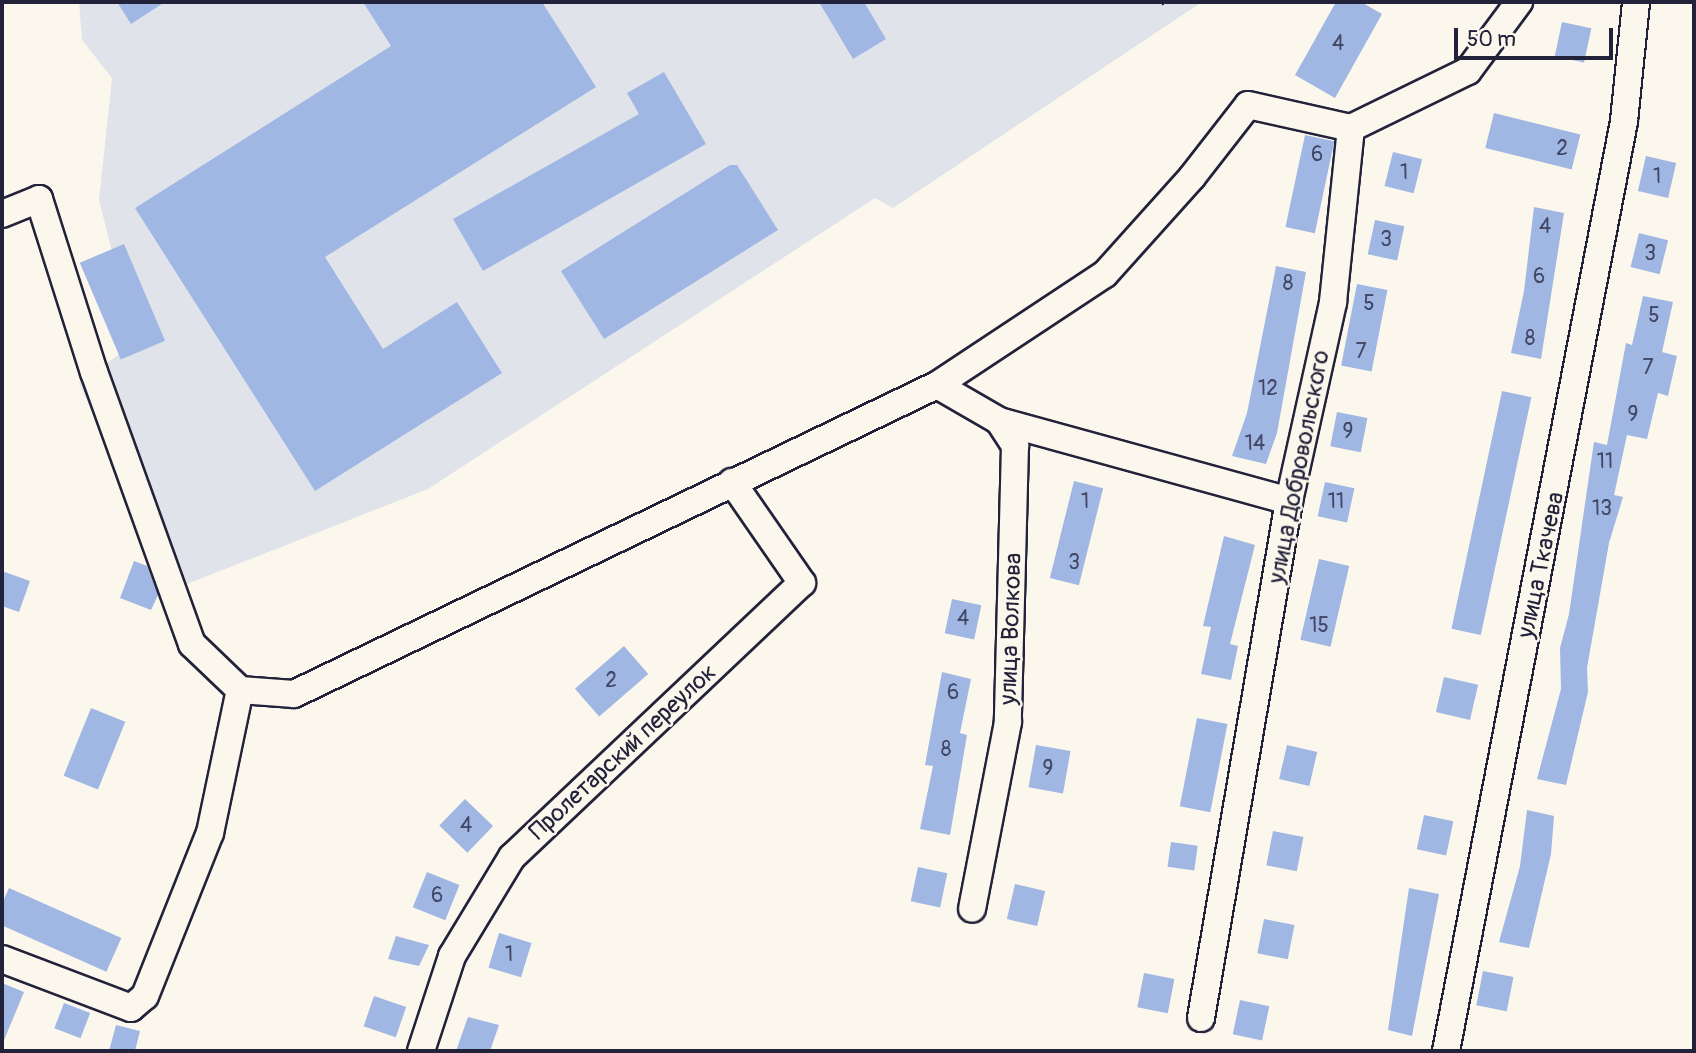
<!DOCTYPE html>
<html>
<head>
<meta charset="utf-8">
<style>
  body { margin:0 }
  #map { position:relative; width:1696px; height:1053px; overflow:hidden; background:#fbf7ec; font-family:Pangolin,sans-serif }
  div>[style] { position:absolute }
  .built>* { inset:0; background:#e0e4ea }
  .building>* { inset:0; background:#a0b7e4; transform-origin:0 0 }
  .roads { filter:drop-shadow(2px 0 #22223b) drop-shadow(-2px 0 #22223b) drop-shadow(0 2px #22223b) drop-shadow(0 -2px #22223b) }
  .minor>* { height:26px; margin:-13px; padding:0 13px; transform-origin:13px; border-radius:13px; background:#fbf7ec }
  .rail>* { height:8px; margin-top:-4px; transform-origin:0; background:repeating-linear-gradient(90deg,#fbf7ec 0 16px,#22223b 0 32px); box-sizing:border-box; border-block:2px solid #22223b }
  span { translate:-50% -50%; white-space:nowrap; text-align:center; line-height:1.15; -webkit-text-stroke:5px #fbf7ec; paint-order:stroke }
  .number-label { font-size:21px; color:#424765 }
  .number-label span { -webkit-text-stroke-width:0 }
  .street-label { font-size:24px; color:#22223b }
  .frame { position:absolute; inset:0; border:4px solid #22223b; pointer-events:none }
  .scale { position:absolute; left:1454px; top:28px; width:159px; height:32px; box-sizing:border-box; border:4px solid #22223b; border-top:0; padding-left:9px; font-size:21px; line-height:24px; white-space:nowrap; color:#22223b; -webkit-text-stroke:5px #fbf7ec; paint-order:stroke }
</style>
</head>
<body>
<div id="map">
  <div class="built">
    <i style="clip-path:polygon(79px 2px,1202px 2px,893px 208px,875px 198px,428px 489px,172px 590px,79px 383px,135px 343px,99px 200px,112px 78px,82px 40px)"></i>
  </div>
  <div class="building">
    <i style="clip-path:polygon(117px 2px,165px 2px,131px 24px)"></i>
    <i style="clip-path:polygon(363px 2px,542px 2px,596px 87px,325px 257px,383px 349px,457px 302px,502px 373px,315px 491px,135px 208px,391px 46px)"></i>
    <i style="clip-path:polygon(819px 2px,864px 2px,886px 39px,853px 59px)"></i>
    <i style="clip-path:polygon(1336px 2px,1361px 2px,1382px 14px,1335px 98px,1295px 75px)"></i>
    <i style="left:1562px;top:22px;width:30px;height:35px;rotate:12deg"></i>
    <i style="clip-path:polygon(664px 72px,706px 144px,483px 271px,453px 219px,639px 114px,627px 93px)"></i>
    <i style="left:1494px;top:113px;width:89px;height:36px;rotate:14deg"></i>
    <i style="left:1305px;top:135px;width:30px;height:94px;rotate:12deg"></i>
    <i style="left:1393px;top:152px;width:30px;height:35px;rotate:14deg"></i>
    <i style="left:1646px;top:156px;width:31px;height:36px;rotate:13deg"></i>
    <i style="clip-path:polygon(730px 165px,737px 165px,778px 230px,604px 339px,561px 271px)"></i>
    <i style="clip-path:polygon(1534px 207px,1564px 213px,1541px 359px,1511px 353px,1524px 291px)"></i>
    <i style="left:1375px;top:220px;width:30px;height:35px;rotate:12deg"></i>
    <i style="left:1639px;top:233px;width:30px;height:35px;rotate:14deg"></i>
    <i style="left:124px;top:244px;width:105px;height:48px;rotate:67deg"></i>
    <i style="clip-path:polygon(1276px 266px,1306px 272px,1277px 433px,1266px 464px,1232px 456px,1247px 413px)"></i>
    <i style="left:1357px;top:284px;width:31px;height:83px;rotate:11deg"></i>
    <i style="clip-path:polygon(1643px 296px,1673px 302px,1662px 352px,1677px 356px,1668px 396px,1658px 393px,1647px 439px,1627px 435px,1614px 495px,1623px 497px,1609px 543px,1587px 668px,1588px 692px,1566px 785px,1537px 779px,1561px 689px,1560px 648px,1569px 614px,1594px 442px,1607px 445px,1626px 343px,1632px 345px)"></i>
    <i style="left:1502px;top:391px;width:30px;height:243px;rotate:12deg"></i>
    <i style="left:1337px;top:412px;width:31px;height:35px;rotate:11deg"></i>
    <i style="left:1074px;top:481px;width:30px;height:100px;rotate:14deg"></i>
    <i style="left:1325px;top:482px;width:30px;height:35px;rotate:12deg"></i>
    <i style="clip-path:polygon(1224px 536px,1255px 545px,1230px 644px,1238px 646px,1231px 680px,1201px 674px,1211px 627px,1203px 626px)"></i>
    <i style="left:1319px;top:559px;width:31px;height:83px;rotate:13deg"></i>
    <i style="clip-path:polygon(134px 561px,147px 566px,158px 595px,151px 610px,120px 598px)"></i>
    <i style="clip-path:polygon(2px 571px,30px 581px,19px 612px,2px 606px)"></i>
    <i style="left:952px;top:599px;width:30px;height:35px;rotate:12deg"></i>
    <i style="left:624px;top:646px;width:37px;height:65px;rotate:49deg"></i>
    <i style="clip-path:polygon(942px 672px,971px 679px,960px 733px,967px 735px,950px 835px,920px 829px,933px 766px,925px 765px)"></i>
    <i style="left:1444px;top:677px;width:35px;height:36px;rotate:13deg"></i>
    <i style="left:91px;top:708px;width:37px;height:73px;rotate:22deg"></i>
    <i style="left:1197px;top:718px;width:31px;height:90px;rotate:11deg"></i>
    <i style="left:1036px;top:745px;width:35px;height:43px;rotate:10deg"></i>
    <i style="left:1287px;top:745px;width:31px;height:35px;rotate:13deg"></i>
    <i style="left:465px;top:799px;width:39px;height:37px;rotate:44deg"></i>
    <i style="clip-path:polygon(1527px 810px,1554px 816px,1551px 854px,1529px 948px,1499px 942px,1520px 866px)"></i>
    <i style="left:1424px;top:815px;width:30px;height:35px;rotate:12deg"></i>
    <i style="left:1273px;top:831px;width:31px;height:35px;rotate:11deg"></i>
    <i style="left:1171px;top:842px;width:27px;height:25px;rotate:8deg"></i>
    <i style="left:918px;top:867px;width:30px;height:35px;rotate:12deg"></i>
    <i style="left:427px;top:872px;width:35px;height:38px;rotate:22deg"></i>
    <i style="left:1015px;top:884px;width:31px;height:36px;rotate:13deg"></i>
    <i style="left:9px;top:888px;width:123px;height:37px;rotate:24deg"></i>
    <i style="clip-path:polygon(1409px 888px,1439px 894px,1412px 1036px,1388px 1030px)"></i>
    <i style="left:1264px;top:919px;width:31px;height:35px;rotate:11deg"></i>
    <i style="left:499px;top:933px;width:34px;height:36px;rotate:17deg"></i>
    <i style="clip-path:polygon(396px 936px,429px 945px,419px 966px,388px 959px)"></i>
    <i style="left:1483px;top:971px;width:31px;height:35px;rotate:11deg"></i>
    <i style="left:1144px;top:973px;width:31px;height:35px;rotate:11deg"></i>
    <i style="clip-path:polygon(2px 983px,24px 992px,2px 1045px)"></i>
    <i style="left:374px;top:996px;width:34px;height:32px;rotate:19deg"></i>
    <i style="left:1240px;top:1000px;width:30px;height:35px;rotate:12deg"></i>
    <i style="left:64px;top:1003px;width:28px;height:27px;rotate:21deg"></i>
    <i style="clip-path:polygon(468px 1017px,499px 1025px,490px 1051px,456px 1051px)"></i>
    <i style="clip-path:polygon(116px 1025px,140px 1031px,135px 1051px,109px 1051px)"></i>
  </div>
  <div class="roads">
    <div class="minor">
      <i style="left:2px;top:214px;width:40px;rotate:-22deg"></i>
      <i style="left:39px;top:199px;width:182px;rotate:72.4deg"></i>
      <i style="left:94px;top:372px;width:289px;rotate:70.2deg"></i>
      <i style="left:192px;top:644px;width:66px;rotate:43.8deg"></i>
      <i style="left:240px;top:690px;width:54px;rotate:4.2deg"></i>
      <i style="left:294px;top:694px;width:713px;rotate:-25.67deg"></i>
      <i style="left:937px;top:385px;width:201px;rotate:-33.5deg"></i>
      <i style="left:1105px;top:274px;width:130px;rotate:-48.1deg"></i>
      <i style="left:1192px;top:177px;width:91px;rotate:-52.1deg"></i>
      <i style="left:1248px;top:105px;width:106px;rotate:12.6deg"></i>
      <i style="left:937px;top:385px;width:72px;rotate:30.1deg"></i>
      <i style="left:999px;top:421px;width:30px;rotate:57deg"></i>
      <i style="left:1015px;top:446px;width:276px;rotate:91.5deg"></i>
      <i style="left:1008px;top:722px;width:190px;rotate:100.9deg"></i>
      <i style="left:999px;top:421px;width:301px;rotate:15.4deg"></i>
      <i style="left:2px;top:959px;width:138px;rotate:20.8deg"></i>
      <i style="left:131px;top:1008px;width:18px;rotate:-41deg"></i>
      <i style="left:145px;top:996px;width:175px;rotate:-68.3deg"></i>
      <i style="left:210px;top:833px;width:146px;rotate:-78.2deg"></i>
      <i style="left:1201px;top:1018px;width:524px;rotate:-80.34deg"></i>
      <i style="left:1289px;top:501px;width:204px;rotate:-77.5deg"></i>
      <i style="left:1333px;top:302px;width:175px;rotate:-84.1deg"></i>
      <i style="left:1351px;top:128px;width:130px;rotate:-26deg"></i>
      <i style="left:1468px;top:71px;width:86px;rotate:-53.5deg"></i>
      <i style="left:421px;top:1051px;width:100px;rotate:-71.9deg"></i>
      <i style="left:452px;top:956px;width:116px;rotate:-58.8deg"></i>
      <i style="left:512px;top:857px;width:399px;rotate:-43.4deg"></i>
      <i style="left:802px;top:583px;width:123px;rotate:-124.7deg"></i>
      <i style="left:1446px;top:1051px;width:947px;rotate:-79.16deg"></i>
      <i style="left:1624px;top:121px;width:120px;rotate:-84.2deg"></i>
    </div>
  </div>
  <div class="rail">
    <i style="left:1165px;top:2px;width:2px;rotate:63deg"></i>
  </div>
  <div class="number-label">
    <span style="left:1338px;top:44px">4</span>
    <span style="left:1562px;top:149px">2</span>
    <span style="left:1317px;top:155px">6</span>
    <span style="left:1404px;top:173px">1</span>
    <span style="left:1657px;top:177px">1</span>
    <span style="left:1545px;top:227px">4</span>
    <span style="left:1386px;top:240px">3</span>
    <span style="left:1650px;top:254px">3</span>
    <span style="left:1539px;top:277px">6</span>
    <span style="left:1288px;top:284px">8</span>
    <span style="left:1369px;top:304px">5</span>
    <span style="left:1654px;top:316px">5</span>
    <span style="left:1530px;top:339px">8</span>
    <span style="left:1361px;top:352px">7</span>
    <span style="left:1648px;top:368px">7</span>
    <span style="left:1268px;top:389px">12</span>
    <span style="left:1633px;top:415px">9</span>
    <span style="left:1348px;top:432px">9</span>
    <span style="left:1255px;top:444px">14</span>
    <span style="left:1605px;top:462px">11</span>
    <span style="left:1085px;top:502px">1</span>
    <span style="left:1336px;top:502px">11</span>
    <span style="left:1602px;top:509px">13</span>
    <span style="left:1074px;top:563px">3</span>
    <span style="left:963px;top:619px">4</span>
    <span style="left:1319px;top:626px">15</span>
    <span style="left:611px;top:681px">2</span>
    <span style="left:953px;top:693px">6</span>
    <span style="left:946px;top:750px">8</span>
    <span style="left:1048px;top:769px">9</span>
    <span style="left:466px;top:826px">4</span>
    <span style="left:437px;top:896px">6</span>
    <span style="left:509px;top:955px">1</span>
  </div>
  <div class="street-label">
    <span style="left:1299px;top:467px;rotate:-79deg">улица Добровольского</span>
    <span style="left:1541px;top:565px;rotate:-78deg">улица Ткачева</span>
    <span style="left:1011px;top:629px;rotate:-88deg">улица Волкова</span>
    <span style="left:623px;top:752px;rotate:-43deg">Пролетарский переулок</span>
  </div>
  <div class="frame"></div>
  <div class="scale">50 m</div>
</div>
</body>
</html>
